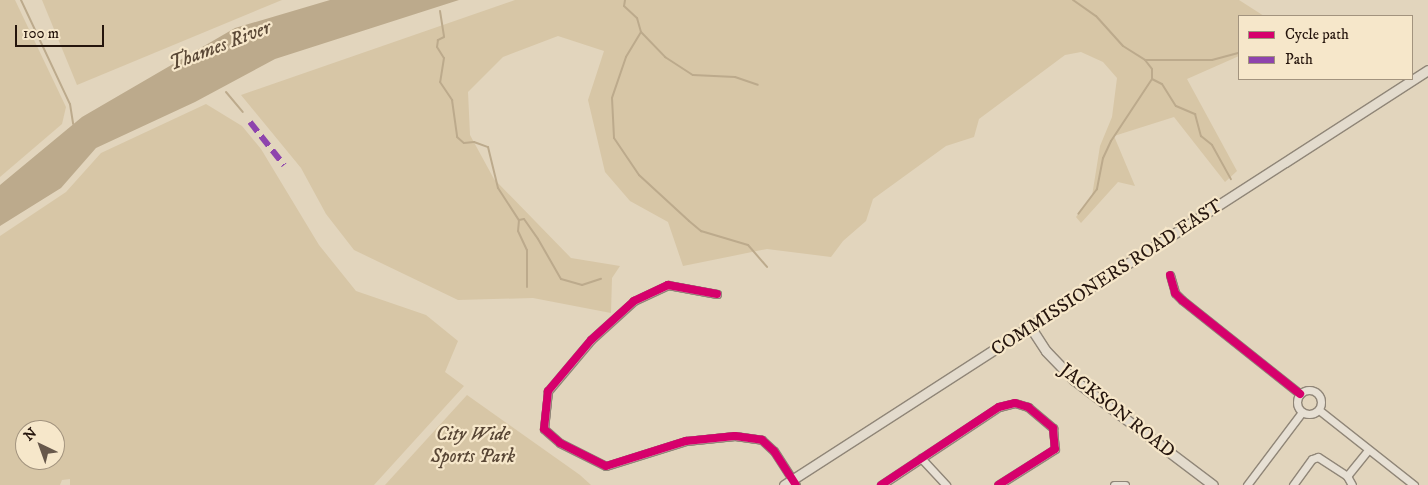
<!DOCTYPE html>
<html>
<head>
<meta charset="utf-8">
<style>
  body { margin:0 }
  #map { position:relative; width:1428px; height:485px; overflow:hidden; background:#e2d5bd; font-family:"IM FELL DW Pica",serif }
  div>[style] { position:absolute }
  .green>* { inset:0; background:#d7c6a6 }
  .water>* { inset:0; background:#bcaa8c }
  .stream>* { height:2px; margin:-1px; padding:0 1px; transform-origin:1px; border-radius:1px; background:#bcaa8c }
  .roads { filter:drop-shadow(1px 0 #908678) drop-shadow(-1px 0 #908678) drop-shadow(0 1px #908678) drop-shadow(0 -1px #908678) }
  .minor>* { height:7px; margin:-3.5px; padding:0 3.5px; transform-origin:3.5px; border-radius:3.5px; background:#e7e0d4 }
  .minor>.ring { margin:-3.5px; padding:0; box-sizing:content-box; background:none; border:7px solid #e7e0d4; border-radius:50% }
  .major>* { height:9px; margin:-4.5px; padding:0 4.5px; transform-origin:4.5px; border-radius:4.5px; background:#e3dbcd }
  .quiet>* { height:6px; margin-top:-3px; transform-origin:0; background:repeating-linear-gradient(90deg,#8e44ad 0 12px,transparent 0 18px) }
  .cycleway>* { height:8px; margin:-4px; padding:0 4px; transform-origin:4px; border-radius:4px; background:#d6006c }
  span { translate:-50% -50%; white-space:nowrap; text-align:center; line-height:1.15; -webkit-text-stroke:4.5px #f6e7ca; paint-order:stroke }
  .street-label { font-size:19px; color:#25150d }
  .park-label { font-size:19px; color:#584635; font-style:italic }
  .water-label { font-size:20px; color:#5b4937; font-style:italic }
  .legend { position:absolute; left:1238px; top:15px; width:175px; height:65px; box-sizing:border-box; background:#f6e7ca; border:1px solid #a2937e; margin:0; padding:6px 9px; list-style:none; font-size:15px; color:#25150d }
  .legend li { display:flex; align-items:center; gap:10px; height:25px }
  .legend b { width:25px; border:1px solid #a2937e }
  .north { position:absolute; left:15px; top:420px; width:50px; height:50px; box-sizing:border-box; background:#f6e7ca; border:1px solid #a2937e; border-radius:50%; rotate:318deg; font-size:14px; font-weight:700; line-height:20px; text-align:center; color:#25150d }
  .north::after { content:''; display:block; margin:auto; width:18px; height:22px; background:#67584b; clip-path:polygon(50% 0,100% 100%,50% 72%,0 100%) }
  .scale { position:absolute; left:15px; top:25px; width:89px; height:22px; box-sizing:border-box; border:2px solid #25150d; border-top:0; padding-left:6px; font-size:15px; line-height:18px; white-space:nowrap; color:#25150d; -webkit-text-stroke:4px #f6e7ca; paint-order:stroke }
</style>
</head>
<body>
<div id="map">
  <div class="green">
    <i style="clip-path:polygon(0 0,15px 0,66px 107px,62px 124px,0 177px)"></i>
    <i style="clip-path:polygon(42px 0,282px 0,77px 85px)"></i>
    <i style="clip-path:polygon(515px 0,1239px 0,1264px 16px,1239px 16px,1239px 56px,1187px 79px,1237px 171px,1225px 182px,1174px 117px,1114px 136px,1135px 186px,1118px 182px,1081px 223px,1076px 217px,1092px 196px,1100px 146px,1112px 117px,1117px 78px,1103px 62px,1081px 52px,1065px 55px,979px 119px,974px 137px,946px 146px,873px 199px,866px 221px,843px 241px,831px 257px,767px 249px,683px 266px,668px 222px,630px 201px,605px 172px,588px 100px,604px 51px,558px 36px,503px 57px,468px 92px,470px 135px,494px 179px,571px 258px,620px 266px,612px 278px,611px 313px,533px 298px,458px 300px,354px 250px,326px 214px,301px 168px,241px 95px)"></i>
    <i style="clip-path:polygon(evenodd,206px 104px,242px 126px,261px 149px,319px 245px,356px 291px,426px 315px,458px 341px,445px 372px,464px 386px,374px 485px,70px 485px,70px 479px,62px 480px,60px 485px,0 485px,0 236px,66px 192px,101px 153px,206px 104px,25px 430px,55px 430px,55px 460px,25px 460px,25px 430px)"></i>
    <i style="clip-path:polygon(467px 395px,580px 475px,591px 485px,385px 485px)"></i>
  </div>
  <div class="water">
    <i style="clip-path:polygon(330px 0,459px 0,275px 59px,195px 102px,96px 148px,61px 188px,0 226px,0 185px,82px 117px,235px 28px)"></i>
  </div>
  <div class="stream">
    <i style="left:21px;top:0;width:115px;rotate:64.8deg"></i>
    <i style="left:70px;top:104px;width:20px;rotate:81deg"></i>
    <i style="left:625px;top:0;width:6px;rotate:99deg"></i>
    <i style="left:624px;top:6px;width:18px;rotate:43deg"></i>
    <i style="left:637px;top:18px;width:15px;rotate:74deg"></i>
    <i style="left:641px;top:32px;width:29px;rotate:121deg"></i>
    <i style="left:626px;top:57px;width:43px;rotate:108.9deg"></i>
    <i style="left:612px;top:98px;width:40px;rotate:87.1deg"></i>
    <i style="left:614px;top:138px;width:45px;rotate:56deg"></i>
    <i style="left:639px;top:175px;width:68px;rotate:42.6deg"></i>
    <i style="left:689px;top:221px;width:16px;rotate:40deg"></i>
    <i style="left:701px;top:231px;width:49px;rotate:16.6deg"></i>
    <i style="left:748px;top:245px;width:29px;rotate:49deg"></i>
    <i style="left:1073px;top:0;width:28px;rotate:35deg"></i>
    <i style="left:1096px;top:16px;width:40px;rotate:48deg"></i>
    <i style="left:1123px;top:46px;width:26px;rotate:32deg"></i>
    <i style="left:1145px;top:60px;width:11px;rotate:52deg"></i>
    <i style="left:1152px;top:69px;width:10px;rotate:90deg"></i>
    <i style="left:1152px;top:79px;width:74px;rotate:123.5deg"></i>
    <i style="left:1111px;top:141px;width:19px;rotate:115deg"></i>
    <i style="left:1103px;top:158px;width:32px;rotate:101deg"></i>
    <i style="left:1097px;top:189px;width:31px;rotate:127deg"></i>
    <i style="left:440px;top:11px;width:26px;rotate:81deg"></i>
    <i style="left:444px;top:37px;width:7px;rotate:153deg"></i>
    <i style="left:438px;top:40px;width:7px;rotate:98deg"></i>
    <i style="left:437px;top:47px;width:13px;rotate:58deg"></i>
    <i style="left:444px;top:58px;width:24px;rotate:99deg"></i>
    <i style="left:440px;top:82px;width:22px;rotate:56deg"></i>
    <i style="left:452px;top:100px;width:37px;rotate:82deg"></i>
    <i style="left:457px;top:137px;width:9px;rotate:41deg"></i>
    <i style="left:464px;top:143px;width:10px;rotate:-6deg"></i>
    <i style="left:474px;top:142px;width:15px;rotate:20deg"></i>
    <i style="left:488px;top:147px;width:42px;rotate:76.3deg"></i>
    <i style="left:498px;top:188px;width:38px;rotate:57deg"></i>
    <i style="left:519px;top:220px;width:11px;rotate:95deg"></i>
    <i style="left:518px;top:231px;width:21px;rotate:65deg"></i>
    <i style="left:527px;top:250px;width:37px;rotate:90deg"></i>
    <i style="left:641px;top:32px;width:35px;rotate:46deg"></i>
    <i style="left:665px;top:57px;width:33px;rotate:33deg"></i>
    <i style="left:693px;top:75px;width:42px;rotate:2.7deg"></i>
    <i style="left:735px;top:77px;width:24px;rotate:19deg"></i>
    <i style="left:1145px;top:60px;width:67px"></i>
    <i style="left:1212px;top:60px;width:28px;rotate:-15deg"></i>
    <i style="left:1152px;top:79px;width:11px;rotate:27deg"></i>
    <i style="left:1162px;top:84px;width:26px;rotate:58deg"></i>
    <i style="left:1176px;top:106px;width:21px;rotate:23deg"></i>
    <i style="left:1195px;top:114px;width:23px;rotate:75deg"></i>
    <i style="left:1201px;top:136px;width:14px;rotate:39deg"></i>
    <i style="left:1212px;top:145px;width:39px;rotate:61deg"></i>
    <i style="left:226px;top:92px;width:26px;rotate:50deg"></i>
    <i style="left:519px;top:220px;width:5px;rotate:-11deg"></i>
    <i style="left:524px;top:219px;width:24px;rotate:55deg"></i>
    <i style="left:538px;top:239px;width:46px;rotate:60.1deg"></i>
    <i style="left:561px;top:279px;width:22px;rotate:16deg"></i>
    <i style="left:582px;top:285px;width:20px;rotate:-18deg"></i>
  </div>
  <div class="roads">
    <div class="minor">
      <i style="left:1170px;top:275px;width:19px;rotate:74deg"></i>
      <i style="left:1175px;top:293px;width:10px;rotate:45deg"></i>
      <i style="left:1182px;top:300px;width:151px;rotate:38.5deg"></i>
      <i style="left:717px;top:294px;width:50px;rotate:-169.6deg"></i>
      <i style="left:668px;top:285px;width:38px;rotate:155deg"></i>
      <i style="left:634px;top:301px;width:58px;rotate:137.8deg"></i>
      <i style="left:591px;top:340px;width:67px;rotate:130.1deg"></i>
      <i style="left:548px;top:391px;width:38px;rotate:96deg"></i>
      <i style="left:544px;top:429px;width:21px;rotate:41deg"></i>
      <i style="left:560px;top:443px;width:51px;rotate:26.6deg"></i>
      <i style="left:606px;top:466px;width:84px;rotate:-17.4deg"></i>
      <i style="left:686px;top:441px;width:49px;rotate:-5.8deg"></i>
      <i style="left:735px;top:436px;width:27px;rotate:8deg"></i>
      <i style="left:762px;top:440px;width:16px;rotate:43deg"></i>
      <i style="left:774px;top:451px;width:40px;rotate:57.1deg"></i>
      <i class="ring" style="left:1297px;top:390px;width:17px;height:17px"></i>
      <i style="left:1319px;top:410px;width:121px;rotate:38.3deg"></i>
      <i style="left:921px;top:458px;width:37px;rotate:47deg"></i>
      <i style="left:1347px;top:476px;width:33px;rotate:-51deg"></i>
      <i style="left:881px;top:485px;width:141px;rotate:-33.5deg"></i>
      <i style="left:999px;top:407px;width:16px;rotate:-14deg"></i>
      <i style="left:1015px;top:403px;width:14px;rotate:17deg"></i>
      <i style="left:1028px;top:407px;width:33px;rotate:40deg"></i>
      <i style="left:1053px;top:428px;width:21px;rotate:85deg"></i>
      <i style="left:1055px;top:449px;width:67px;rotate:147.7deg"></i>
      <i style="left:1114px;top:485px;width:11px"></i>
      <i style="left:1247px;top:485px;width:91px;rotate:-53deg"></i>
      <i style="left:1293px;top:485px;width:32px;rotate:-54deg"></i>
      <i style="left:1312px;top:459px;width:6px;rotate:-18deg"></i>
      <i style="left:1318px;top:457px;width:35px;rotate:33deg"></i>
      <i style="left:1347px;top:476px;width:10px;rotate:61deg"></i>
    </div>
    <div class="major">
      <i style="left:1031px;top:328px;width:27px;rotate:57deg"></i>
      <i style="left:1046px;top:351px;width:40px;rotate:46deg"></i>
      <i style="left:1074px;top:380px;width:174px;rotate:37.1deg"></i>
      <i style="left:784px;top:485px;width:766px;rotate:-32.8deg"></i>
    </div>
  </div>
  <div class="quiet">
    <i style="left:250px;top:122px;width:55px;rotate:51.7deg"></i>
  </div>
  <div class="cycleway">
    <i style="left:1170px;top:275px;width:19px;rotate:74deg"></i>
    <i style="left:1175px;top:293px;width:10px;rotate:45deg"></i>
    <i style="left:1182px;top:300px;width:151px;rotate:38.5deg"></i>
    <i style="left:717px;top:294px;width:50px;rotate:-169.6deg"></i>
    <i style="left:668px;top:285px;width:38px;rotate:155deg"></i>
    <i style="left:634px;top:301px;width:58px;rotate:137.8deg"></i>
    <i style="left:591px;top:340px;width:67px;rotate:130.1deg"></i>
    <i style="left:548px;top:391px;width:38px;rotate:96deg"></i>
    <i style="left:544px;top:429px;width:21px;rotate:41deg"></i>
    <i style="left:560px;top:443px;width:51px;rotate:26.6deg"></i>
    <i style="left:606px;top:466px;width:84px;rotate:-17.4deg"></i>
    <i style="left:686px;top:441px;width:49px;rotate:-5.8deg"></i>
    <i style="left:735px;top:436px;width:27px;rotate:8deg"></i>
    <i style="left:762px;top:440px;width:16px;rotate:43deg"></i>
    <i style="left:774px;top:451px;width:40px;rotate:57.1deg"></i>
    <i style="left:881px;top:485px;width:141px;rotate:-33.5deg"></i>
    <i style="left:999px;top:407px;width:16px;rotate:-14deg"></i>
    <i style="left:1015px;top:403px;width:14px;rotate:17deg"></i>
    <i style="left:1028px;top:407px;width:33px;rotate:40deg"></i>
    <i style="left:1053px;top:428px;width:21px;rotate:85deg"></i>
    <i style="left:1055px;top:449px;width:67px;rotate:147.7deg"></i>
  </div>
  <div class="street-label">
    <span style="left:1107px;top:278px;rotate:-33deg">COMMISSIONERS ROAD EAST</span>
    <span style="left:1117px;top:411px;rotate:38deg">JACKSON ROAD</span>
  </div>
  <div class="park-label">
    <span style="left:473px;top:446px">City Wide<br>Sports Park</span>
  </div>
  <div class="water-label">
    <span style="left:220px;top:46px;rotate:-21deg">Thames River</span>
  </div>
  <ul class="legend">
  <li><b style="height:6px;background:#d6006c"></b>Cycle path</li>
  <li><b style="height:6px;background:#8e44ad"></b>Path</li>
  </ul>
  <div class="north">N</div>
  <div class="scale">100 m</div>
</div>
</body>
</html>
